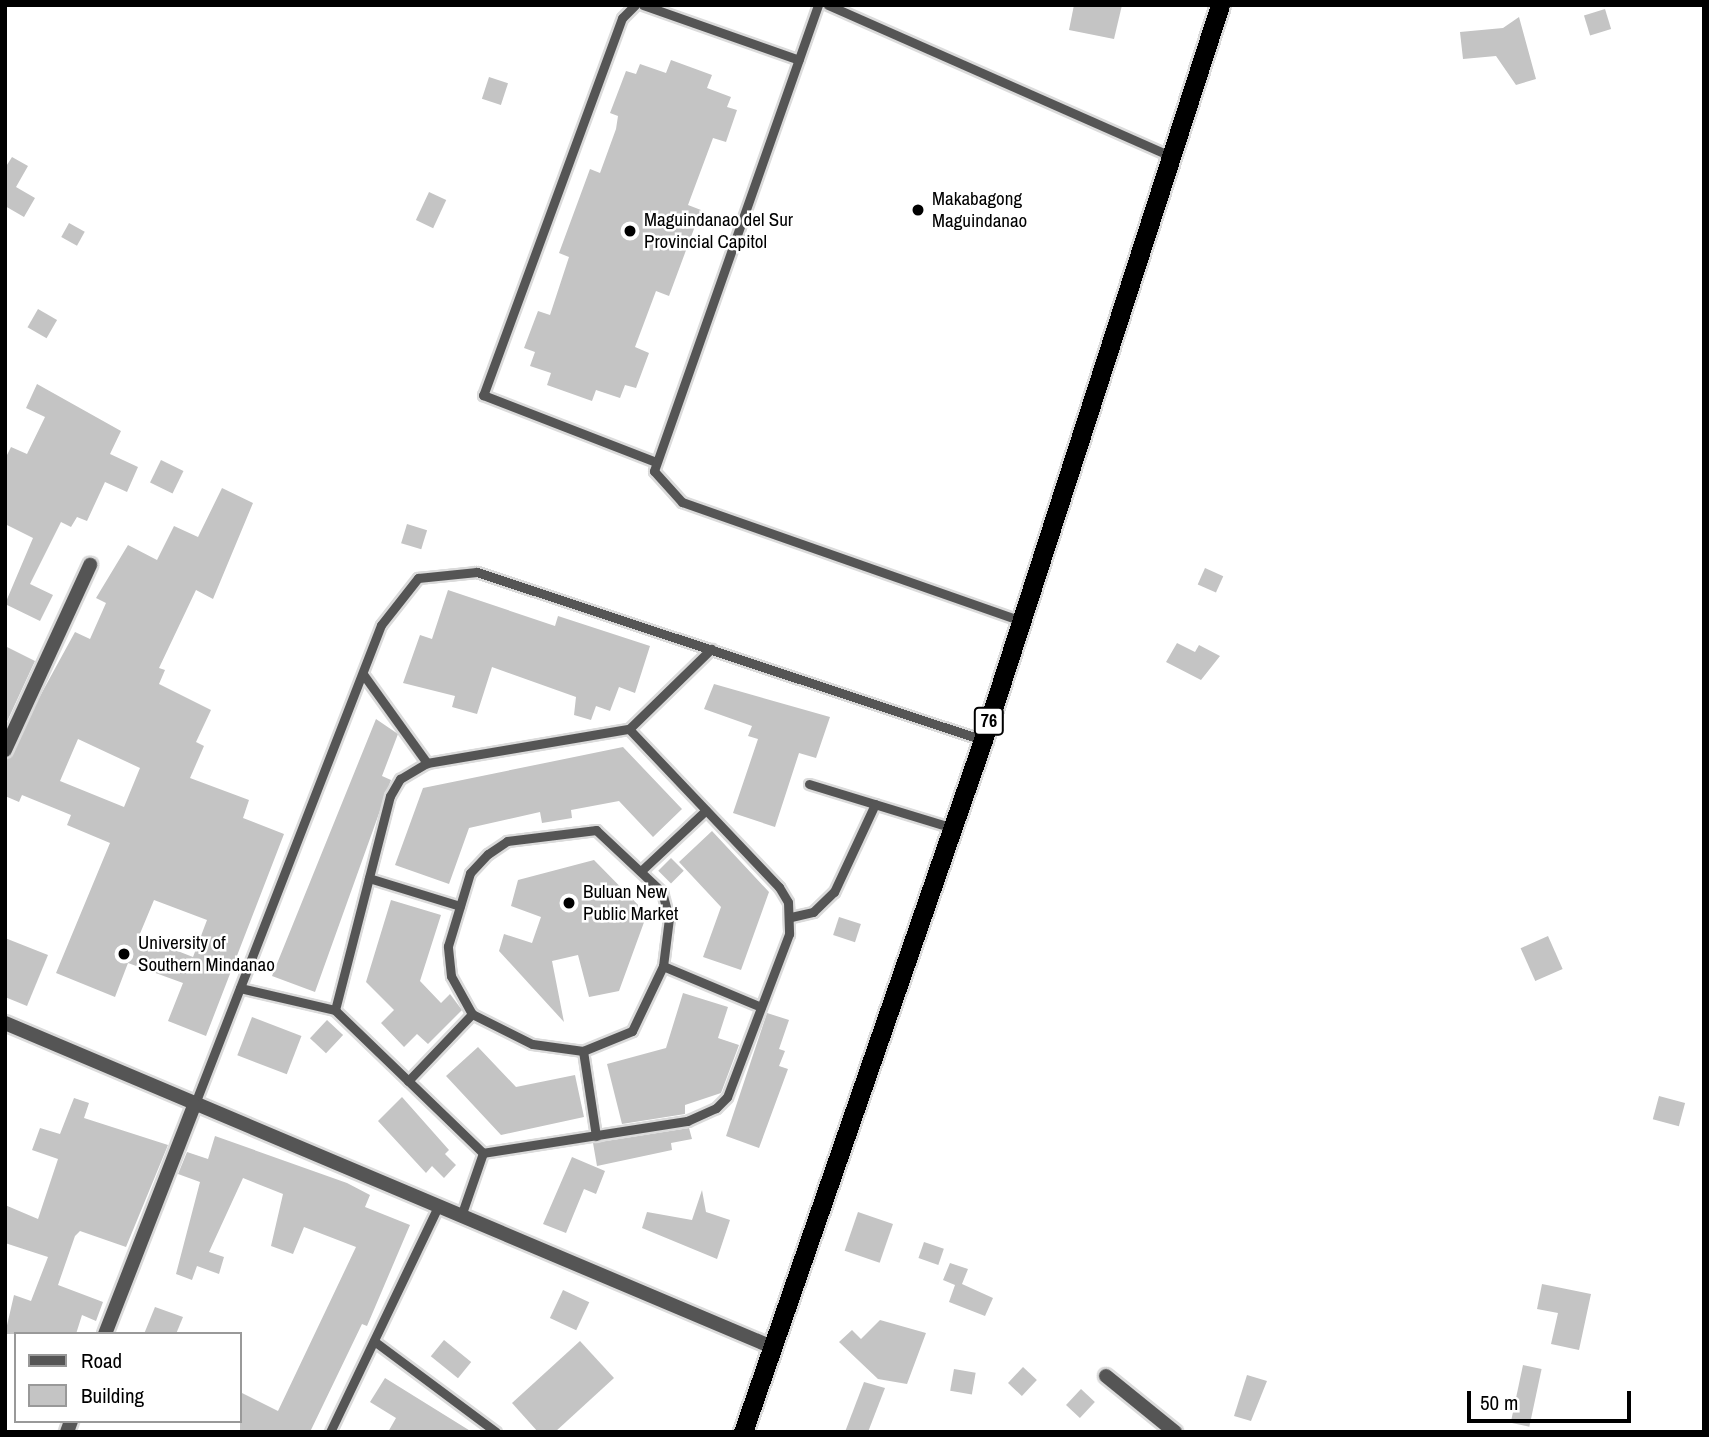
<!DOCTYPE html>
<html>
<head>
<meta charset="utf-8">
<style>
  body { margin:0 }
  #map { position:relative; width:1709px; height:1437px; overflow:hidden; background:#fff; font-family:"Archivo Narrow",sans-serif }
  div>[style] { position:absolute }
  .building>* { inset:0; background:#c4c4c4; transform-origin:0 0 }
  .roads { filter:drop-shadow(2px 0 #dbdbdb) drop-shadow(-2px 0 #dbdbdb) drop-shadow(0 2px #dbdbdb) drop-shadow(0 -2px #dbdbdb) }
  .service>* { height:9px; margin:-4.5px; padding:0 4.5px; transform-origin:4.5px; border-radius:4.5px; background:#555 }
  .minor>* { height:14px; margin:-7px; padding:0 7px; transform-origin:7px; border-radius:7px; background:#555 }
  .trunk>* { height:19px; margin:-9.5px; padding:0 9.5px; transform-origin:9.5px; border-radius:9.5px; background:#000 }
  .dots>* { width:19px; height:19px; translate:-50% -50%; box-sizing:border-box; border:4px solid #fff; border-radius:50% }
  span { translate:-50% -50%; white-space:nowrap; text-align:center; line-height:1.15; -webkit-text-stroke:5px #fff; paint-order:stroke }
  .shield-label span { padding:2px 5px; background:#fff; border:2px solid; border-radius:5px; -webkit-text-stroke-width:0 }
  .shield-label { font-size:18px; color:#000; font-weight:700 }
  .poi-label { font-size:19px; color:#000 }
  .left { translate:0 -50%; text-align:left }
  .frame { position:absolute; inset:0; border:7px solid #000; pointer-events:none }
  .legend { position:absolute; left:14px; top:1332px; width:228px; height:91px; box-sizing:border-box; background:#fff; border:2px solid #999; margin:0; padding:9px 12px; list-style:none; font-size:21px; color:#000 }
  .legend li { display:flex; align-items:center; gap:14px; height:35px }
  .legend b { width:35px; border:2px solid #999 }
  .scale { position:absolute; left:1467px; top:1391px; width:164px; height:32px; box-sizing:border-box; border:4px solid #000; border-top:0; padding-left:9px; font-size:21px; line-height:24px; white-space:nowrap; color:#000; -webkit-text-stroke:5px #fff; paint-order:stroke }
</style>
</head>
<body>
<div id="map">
  <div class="building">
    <i style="clip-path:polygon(1074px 5px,1122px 5px,1114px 39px,1069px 30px)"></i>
    <i style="left:1605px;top:9px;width:21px;height:22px;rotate:73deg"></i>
    <i style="clip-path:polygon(1519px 17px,1536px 79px,1516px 85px,1496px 56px,1463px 59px,1460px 32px,1503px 28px)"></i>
    <i style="clip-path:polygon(671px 60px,712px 75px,707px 88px,731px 97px,727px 107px,737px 110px,726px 142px,713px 138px,688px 205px,701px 210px,669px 296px,656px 291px,635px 347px,649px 353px,636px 388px,625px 385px,620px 398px,596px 390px,592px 401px,547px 385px,551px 373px,530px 366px,535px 352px,524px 348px,538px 311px,550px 315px,569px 257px,559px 253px,590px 169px,600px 173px,616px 129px,618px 116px,610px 113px,626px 71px,636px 74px,640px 64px,666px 73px)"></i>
    <i style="left:489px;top:77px;width:20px;height:23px;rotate:18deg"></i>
    <i style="clip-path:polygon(12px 157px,28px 166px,16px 187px,35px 198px,24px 217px,5px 206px,5px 168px)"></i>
    <i style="left:429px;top:192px;width:19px;height:31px;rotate:25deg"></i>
    <i style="left:69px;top:223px;width:18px;height:16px;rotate:29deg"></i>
    <i style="left:38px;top:309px;width:22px;height:21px;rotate:30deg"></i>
    <i style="clip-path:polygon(37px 384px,121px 431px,110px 454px,138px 467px,127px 492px,105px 482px,87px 521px,77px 517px,71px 527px,61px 522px,30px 584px,53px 595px,40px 621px,5px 604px,33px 538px,5px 524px,5px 459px,11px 447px,27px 454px,45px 417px,26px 408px)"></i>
    <i style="left:161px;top:460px;width:25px;height:25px;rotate:26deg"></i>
    <i style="clip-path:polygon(evenodd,222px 488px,253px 503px,213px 599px,196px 590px,159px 668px,165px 670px,159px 684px,211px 710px,196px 742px,204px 746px,190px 778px,249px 800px,243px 818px,284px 834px,206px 1036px,168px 1021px,183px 983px,128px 963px,115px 997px,56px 973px,110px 843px,67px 825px,71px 815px,22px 795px,19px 802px,5px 796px,5px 760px,75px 632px,90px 639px,106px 603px,96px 598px,128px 545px,157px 560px,174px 526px,198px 537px,222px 488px,78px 739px,140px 768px,124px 807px,60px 781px,78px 739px,222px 488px,154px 900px,207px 920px,193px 957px,139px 936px,154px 900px)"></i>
    <i style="left:407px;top:524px;width:21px;height:20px;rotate:17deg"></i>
    <i style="left:1205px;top:568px;width:20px;height:18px;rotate:24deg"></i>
    <i style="clip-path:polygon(448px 590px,555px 626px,558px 616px,650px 646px,635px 693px,619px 687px,610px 711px,596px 706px,591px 720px,574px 715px,576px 697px,492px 667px,477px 714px,452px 707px,455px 696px,403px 683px,420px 635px,432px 639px)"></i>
    <i style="clip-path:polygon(1177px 643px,1195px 652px,1199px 645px,1220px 656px,1201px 680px,1166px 662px)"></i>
    <i style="clip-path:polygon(5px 646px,35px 661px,5px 726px)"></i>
    <i style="clip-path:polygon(714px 684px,830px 717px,816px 758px,799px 753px,775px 827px,733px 813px,758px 739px,748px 736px,752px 726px,704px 709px)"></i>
    <i style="clip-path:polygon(376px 719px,398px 734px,382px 776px,391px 780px,315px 992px,272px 976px)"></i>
    <i style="clip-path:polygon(623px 747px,682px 809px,653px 837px,619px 801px,571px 810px,572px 818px,542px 823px,540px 812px,469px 828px,449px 884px,395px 865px,423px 788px)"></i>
    <i style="clip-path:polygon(712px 831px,769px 892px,741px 970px,703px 957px,721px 907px,679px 862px)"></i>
    <i style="left:671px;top:858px;width:18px;height:18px;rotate:45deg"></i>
    <i style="clip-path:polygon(594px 860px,647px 914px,619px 991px,589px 997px,578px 955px,552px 961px,564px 1022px,499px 951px,504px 934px,532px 943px,541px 917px,511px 906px,518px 880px)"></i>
    <i style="clip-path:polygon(391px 900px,441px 915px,420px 981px,441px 1003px,450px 994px,462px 1010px,428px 1044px,417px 1034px,404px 1047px,381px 1023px,394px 1010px,366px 982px)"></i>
    <i style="left:839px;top:917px;width:23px;height:19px;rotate:18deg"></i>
    <i style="left:1548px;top:936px;width:36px;height:30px;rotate:66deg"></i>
    <i style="clip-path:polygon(5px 938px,48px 955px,27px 1006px,5px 997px)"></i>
    <i style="clip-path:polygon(683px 993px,728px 1007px,718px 1038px,739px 1045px,721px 1093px,685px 1105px,685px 1114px,622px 1124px,607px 1064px,666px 1048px)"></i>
    <i style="clip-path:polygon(767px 1013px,789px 1020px,779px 1049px,785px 1051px,779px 1066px,788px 1069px,759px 1148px,726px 1136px)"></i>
    <i style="left:252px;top:1017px;width:53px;height:41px;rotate:21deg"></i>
    <i style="left:327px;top:1020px;width:22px;height:25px;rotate:43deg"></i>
    <i style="clip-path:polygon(478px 1047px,516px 1087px,575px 1075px,584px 1117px,501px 1135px,446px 1076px)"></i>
    <i style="left:1659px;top:1096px;width:27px;height:24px;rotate:15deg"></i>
    <i style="clip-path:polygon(402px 1097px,449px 1150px,445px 1154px,456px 1165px,444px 1178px,432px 1166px,426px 1173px,378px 1121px)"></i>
    <i style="clip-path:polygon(74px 1098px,89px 1103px,84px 1118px,168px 1145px,126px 1247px,80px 1231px,75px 1236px,58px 1285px,103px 1302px,96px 1321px,82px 1315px,76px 1334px,5px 1334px,14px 1295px,31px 1301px,48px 1257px,5px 1243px,5px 1205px,38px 1219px,58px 1159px,32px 1150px,40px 1128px,60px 1134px)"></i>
    <i style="clip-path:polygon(689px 1128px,692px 1139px,671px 1143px,672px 1150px,597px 1166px,593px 1143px)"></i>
    <i style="clip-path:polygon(215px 1136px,347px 1183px,370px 1195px,365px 1207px,410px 1225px,367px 1326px,362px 1324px,310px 1432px,240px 1432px,240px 1392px,278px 1411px,356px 1247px,304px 1227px,293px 1254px,271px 1246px,283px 1194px,243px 1178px,209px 1252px,224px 1257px,219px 1274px,197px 1266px,192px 1280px,176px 1274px,200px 1182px,178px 1174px,187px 1152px,208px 1159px)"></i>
    <i style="clip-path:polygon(572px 1157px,605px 1171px,596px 1194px,584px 1189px,566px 1233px,543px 1224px)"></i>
    <i style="clip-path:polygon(702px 1190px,706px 1212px,730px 1220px,717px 1259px,642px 1228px,647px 1212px,692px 1220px)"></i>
    <i style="left:858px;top:1212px;width:37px;height:41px;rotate:19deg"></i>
    <i style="left:924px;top:1242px;width:21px;height:17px;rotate:19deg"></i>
    <i style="clip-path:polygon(950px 1263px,968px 1269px,962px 1284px,993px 1298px,985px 1316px,949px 1302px,955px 1285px,943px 1280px)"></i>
    <i style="clip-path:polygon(1542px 1284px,1591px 1294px,1579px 1350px,1551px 1344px,1558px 1313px,1537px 1309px)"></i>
    <i style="left:563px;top:1290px;width:29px;height:31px;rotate:25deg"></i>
    <i style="clip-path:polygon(155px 1307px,183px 1317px,176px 1334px,144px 1334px)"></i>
    <i style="clip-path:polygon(880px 1320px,926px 1333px,907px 1384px,878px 1379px,839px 1342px,852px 1330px,861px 1339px)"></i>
    <i style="left:444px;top:1340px;width:35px;height:21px;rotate:39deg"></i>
    <i style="clip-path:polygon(580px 1341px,614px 1378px,555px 1432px,538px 1432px,512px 1403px)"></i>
    <i style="left:1523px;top:1365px;width:19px;height:59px;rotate:12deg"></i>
    <i style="left:1023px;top:1367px;width:19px;height:22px;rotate:43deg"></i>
    <i style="left:954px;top:1369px;width:22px;height:22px;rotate:10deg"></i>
    <i style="clip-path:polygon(1247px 1375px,1267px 1381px,1251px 1421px,1234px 1416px)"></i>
    <i style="clip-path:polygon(385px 1378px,472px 1432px,388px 1432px,396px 1418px,370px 1402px)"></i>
    <i style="clip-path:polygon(864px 1382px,885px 1388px,868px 1432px,845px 1432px)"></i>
    <i style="left:1081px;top:1389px;width:19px;height:22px;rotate:43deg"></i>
  </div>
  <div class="roads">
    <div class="service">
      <i style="left:635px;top:5px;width:18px;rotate:135deg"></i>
      <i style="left:622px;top:18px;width:402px;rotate:110.2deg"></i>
      <i style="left:483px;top:395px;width:182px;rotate:21.2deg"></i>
      <i style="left:643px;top:5px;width:165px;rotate:19.4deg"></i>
      <i style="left:818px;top:5px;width:494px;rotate:109.4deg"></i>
      <i style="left:654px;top:471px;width:42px;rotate:47.9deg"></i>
      <i style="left:682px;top:502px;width:359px;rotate:19.3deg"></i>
      <i style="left:828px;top:5px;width:375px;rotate:23.8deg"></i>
      <i style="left:363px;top:674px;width:110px;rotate:54.3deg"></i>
      <i style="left:629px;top:729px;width:218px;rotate:46.5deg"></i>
      <i style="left:779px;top:887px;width:17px;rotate:59deg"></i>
      <i style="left:788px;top:902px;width:32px;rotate:88deg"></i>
      <i style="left:789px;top:934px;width:174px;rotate:110.8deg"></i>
      <i style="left:727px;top:1097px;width:16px;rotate:135deg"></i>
      <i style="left:716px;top:1108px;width:32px;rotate:156deg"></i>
      <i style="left:687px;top:1121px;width:206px;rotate:171.1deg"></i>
      <i style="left:483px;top:1153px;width:206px;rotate:-136deg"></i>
      <i style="left:335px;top:1010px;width:221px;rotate:-75.6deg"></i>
      <i style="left:390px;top:796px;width:20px;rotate:-60deg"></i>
      <i style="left:400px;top:779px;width:31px;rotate:-31deg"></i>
      <i style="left:427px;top:763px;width:205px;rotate:-9.6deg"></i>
      <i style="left:629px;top:729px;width:115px;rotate:-44.3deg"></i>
      <i style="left:809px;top:784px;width:151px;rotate:17deg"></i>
      <i style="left:596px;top:830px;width:91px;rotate:43.2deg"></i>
      <i style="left:662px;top:892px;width:27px;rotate:75deg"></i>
      <i style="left:669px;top:918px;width:48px;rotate:97.1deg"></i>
      <i style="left:663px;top:966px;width:72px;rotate:115.5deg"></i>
      <i style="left:632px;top:1031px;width:53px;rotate:157.8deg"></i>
      <i style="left:583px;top:1051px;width:51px;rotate:-172.2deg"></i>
      <i style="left:532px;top:1044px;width:67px;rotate:-153.4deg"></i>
      <i style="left:472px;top:1014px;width:43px;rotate:-118.9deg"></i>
      <i style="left:451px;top:976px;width:30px;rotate:-96deg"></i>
      <i style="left:448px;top:946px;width:76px;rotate:-73.2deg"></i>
      <i style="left:470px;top:873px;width:26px;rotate:-47deg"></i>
      <i style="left:488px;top:854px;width:23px;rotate:-34deg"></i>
      <i style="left:507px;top:841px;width:90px;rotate:-7deg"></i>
      <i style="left:643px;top:869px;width:86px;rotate:-43.1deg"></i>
      <i style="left:369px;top:878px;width:95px;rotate:17.1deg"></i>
      <i style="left:791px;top:917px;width:23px;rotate:-13deg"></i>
      <i style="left:813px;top:912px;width:29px;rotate:-44deg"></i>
      <i style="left:834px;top:892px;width:97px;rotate:-65deg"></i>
      <i style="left:663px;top:966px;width:106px;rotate:22.7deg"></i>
      <i style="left:240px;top:988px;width:98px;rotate:13deg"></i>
      <i style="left:583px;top:1051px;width:86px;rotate:81.3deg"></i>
      <i style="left:408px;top:1081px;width:93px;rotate:-46.3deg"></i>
      <i style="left:194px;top:1106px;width:516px;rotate:-68.76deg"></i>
      <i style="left:381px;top:625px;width:60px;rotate:-51.8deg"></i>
      <i style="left:418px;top:578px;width:59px;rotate:-5.8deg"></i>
      <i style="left:477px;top:572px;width:533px;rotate:18.37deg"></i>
      <i style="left:461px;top:1216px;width:67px;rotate:-70.8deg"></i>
      <i style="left:374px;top:1341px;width:152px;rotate:36.7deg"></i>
      <i style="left:330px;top:1432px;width:250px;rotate:-64.4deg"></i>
    </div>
    <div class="minor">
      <i style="left:5px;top:750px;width:204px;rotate:-65.3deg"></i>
      <i style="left:5px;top:1023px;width:833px;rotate:22.9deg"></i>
      <i style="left:105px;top:1334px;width:245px;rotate:-68.7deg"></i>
      <i style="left:1106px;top:1376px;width:89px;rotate:39.1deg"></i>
      <i style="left:67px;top:1432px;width:12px;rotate:-70deg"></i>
    </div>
    <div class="trunk">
      <i style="left:743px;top:1432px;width:732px;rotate:-70.87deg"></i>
      <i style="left:983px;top:740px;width:772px;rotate:-72.13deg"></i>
    </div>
  </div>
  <div class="dots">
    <i style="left:918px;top:210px;background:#000"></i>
    <i style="left:630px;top:231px;background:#000"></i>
    <i style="left:569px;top:903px;background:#000"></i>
    <i style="left:124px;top:954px;background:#000"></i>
  </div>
  <div class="shield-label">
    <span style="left:989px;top:721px">76</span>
  </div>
  <div class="poi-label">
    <span class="left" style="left:932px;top:210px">Makabagong<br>Maguindanao</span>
    <span class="left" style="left:644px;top:231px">Maguindanao del Sur<br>Provincial Capitol</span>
    <span class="left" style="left:583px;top:903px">Buluan New<br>Public Market</span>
    <span class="left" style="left:138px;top:954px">University of<br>Southern Mindanao</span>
  </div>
  <div class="frame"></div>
  <ul class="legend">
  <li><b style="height:9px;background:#555"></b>Road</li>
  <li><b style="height:19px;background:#c4c4c4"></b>Building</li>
  </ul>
  <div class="scale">50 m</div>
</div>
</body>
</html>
